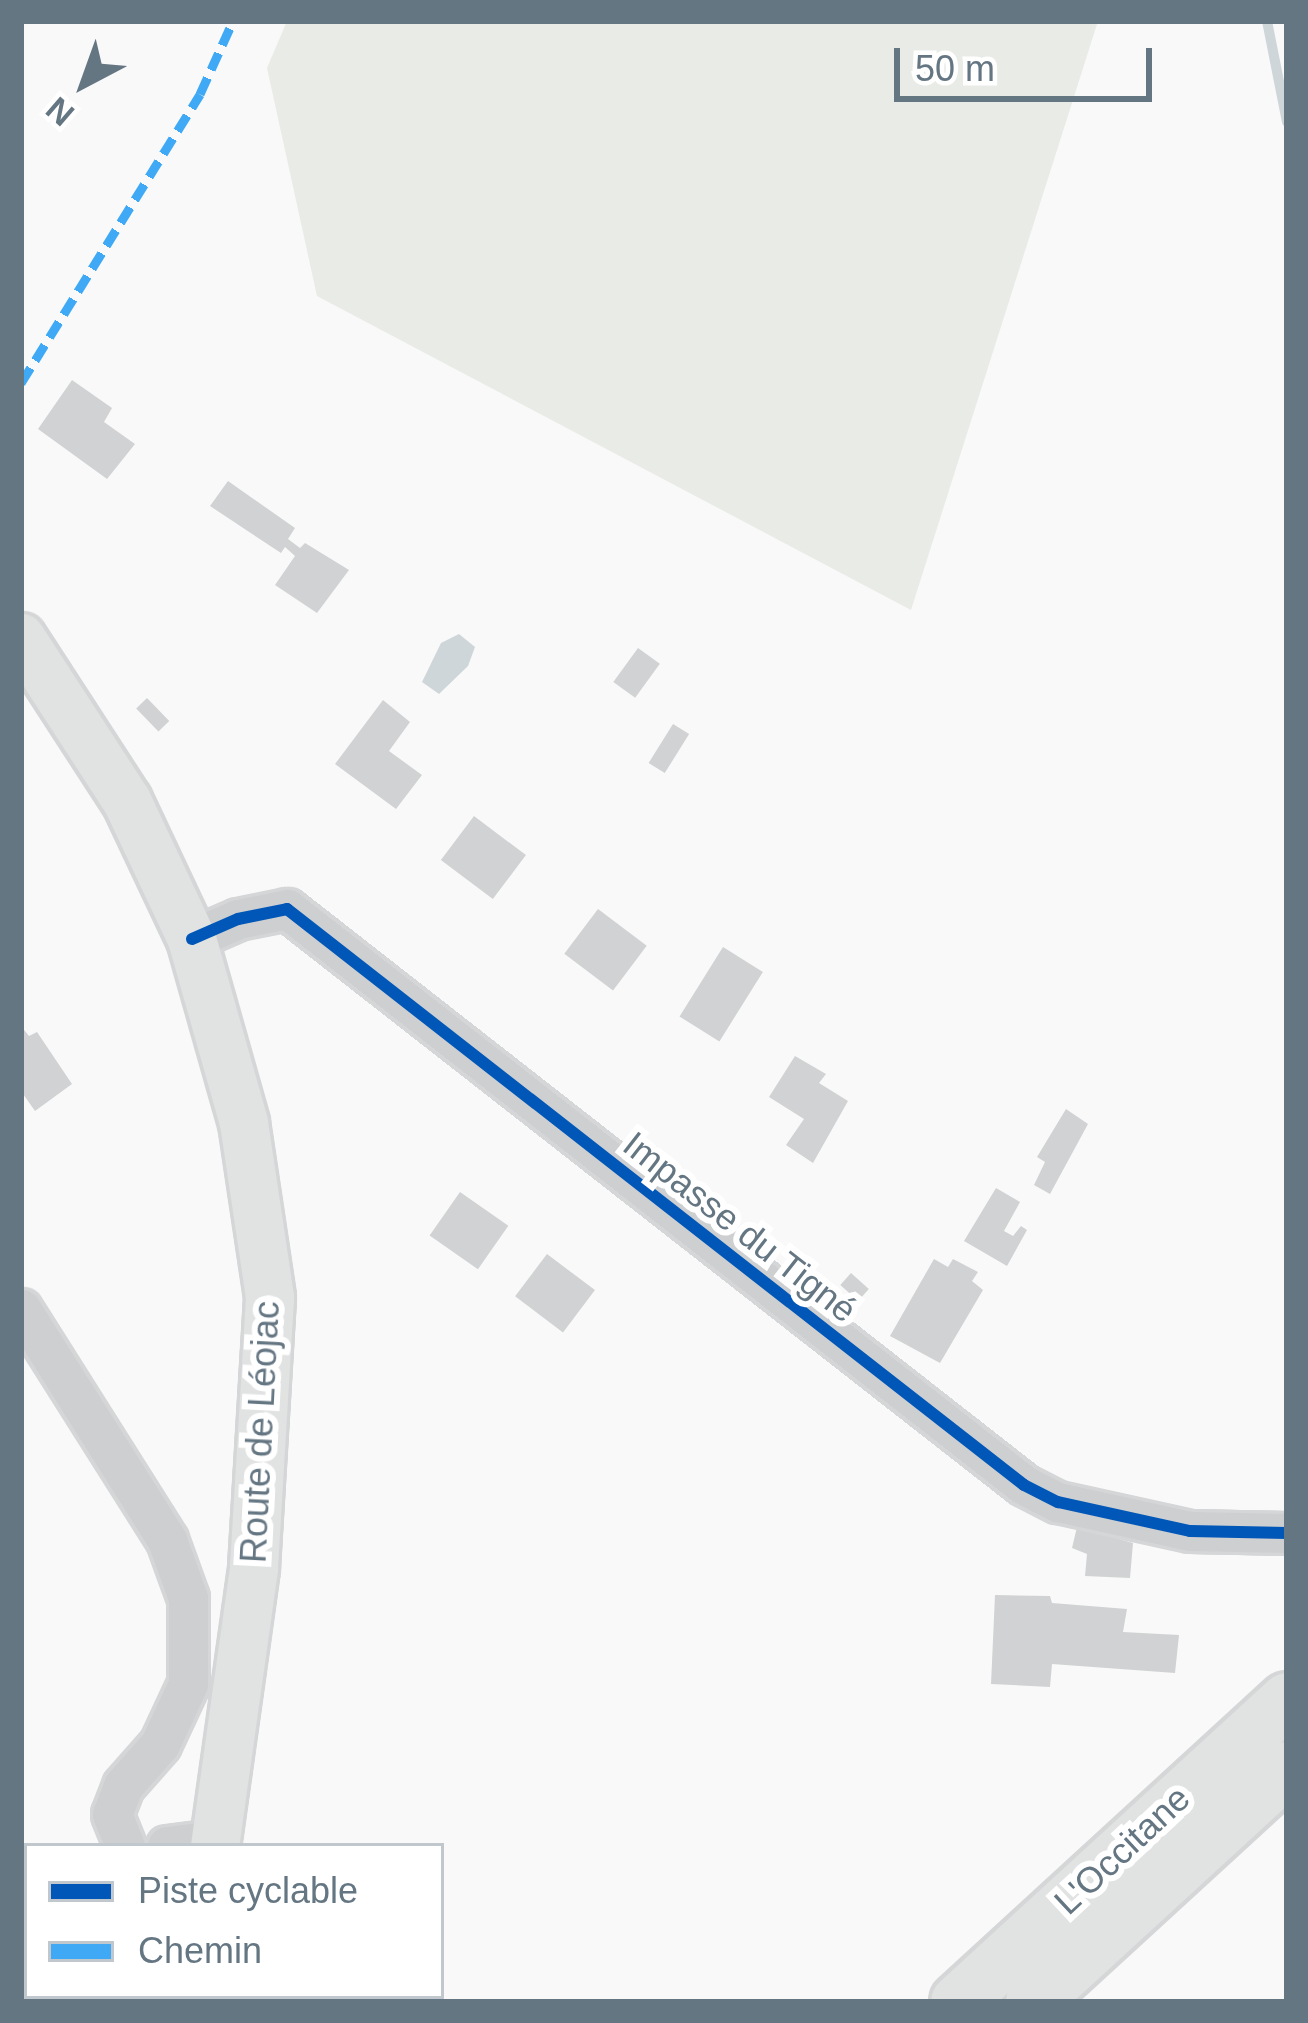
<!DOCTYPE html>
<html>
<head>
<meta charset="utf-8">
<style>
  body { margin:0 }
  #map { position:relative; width:1308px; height:2023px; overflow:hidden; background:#f9f9f9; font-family:Helvetica,sans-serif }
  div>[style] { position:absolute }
  .green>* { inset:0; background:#e8ebe6 }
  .water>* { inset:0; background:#ced6d9 }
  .stream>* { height:10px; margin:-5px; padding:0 5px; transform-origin:5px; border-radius:5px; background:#ced6d9 }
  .building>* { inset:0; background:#d0d2d3; transform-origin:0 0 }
  .roads { filter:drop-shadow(3px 0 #d5d6d7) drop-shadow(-3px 0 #d5d6d7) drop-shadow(0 3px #d5d6d7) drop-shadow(0 -3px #d5d6d7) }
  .minor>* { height:39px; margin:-19.5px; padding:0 19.5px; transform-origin:19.5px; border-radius:19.5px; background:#cecfd0 }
  .major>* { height:48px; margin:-24px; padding:0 24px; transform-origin:24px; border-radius:24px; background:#e1e2e2 }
  .highway>* { height:54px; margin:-27px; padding:0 27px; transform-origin:27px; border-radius:27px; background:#e1e2e2 }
  .quiet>* { height:9px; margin-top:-4.5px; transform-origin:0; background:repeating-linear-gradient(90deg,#3fa9f5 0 18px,transparent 0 27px) }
  .cycleway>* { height:12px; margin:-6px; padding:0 6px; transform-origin:6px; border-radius:6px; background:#0057b8 }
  span { translate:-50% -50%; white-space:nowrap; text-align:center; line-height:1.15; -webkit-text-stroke:12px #fff; paint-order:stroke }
  .street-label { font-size:36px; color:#657683 }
  .frame { position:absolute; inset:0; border:24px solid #657683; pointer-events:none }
  .legend { position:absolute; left:24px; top:1843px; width:420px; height:156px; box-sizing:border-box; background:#fff; border:3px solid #c1c8cd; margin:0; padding:15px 21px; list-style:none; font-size:36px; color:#657683 }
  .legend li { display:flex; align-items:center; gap:24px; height:60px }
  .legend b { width:60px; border:3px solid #c1c8cd }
  .north { position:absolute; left:24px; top:24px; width:120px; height:120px; -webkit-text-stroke:9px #fff; paint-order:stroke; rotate:221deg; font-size:33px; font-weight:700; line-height:48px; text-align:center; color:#657683 }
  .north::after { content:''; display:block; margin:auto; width:42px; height:54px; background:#657683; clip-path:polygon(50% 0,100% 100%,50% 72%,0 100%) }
  .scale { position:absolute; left:894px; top:48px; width:258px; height:54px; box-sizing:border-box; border:6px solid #657683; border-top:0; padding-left:15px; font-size:36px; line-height:42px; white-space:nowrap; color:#657683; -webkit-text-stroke:9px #fff; paint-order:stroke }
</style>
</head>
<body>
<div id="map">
  <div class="green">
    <i style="clip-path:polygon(287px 21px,1098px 21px,911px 610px,317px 296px,267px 68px)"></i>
  </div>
  <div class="water">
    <i style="clip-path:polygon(459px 634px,475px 647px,468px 666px,439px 694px,422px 682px,441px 643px)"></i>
  </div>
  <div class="stream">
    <i style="left:1267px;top:21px;width:103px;rotate:78.8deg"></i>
  </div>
  <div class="building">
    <i style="clip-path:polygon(72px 380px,112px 408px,104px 422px,135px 444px,107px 479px,38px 429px)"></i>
    <i style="clip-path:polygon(228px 481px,295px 528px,288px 539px,300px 548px,305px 543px,349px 570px,317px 613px,275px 585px,295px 556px,285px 547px,281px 553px,210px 506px)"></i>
    <i style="left:638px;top:648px;width:27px;height:42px;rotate:36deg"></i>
    <i style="left:147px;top:698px;width:32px;height:15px;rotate:46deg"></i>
    <i style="clip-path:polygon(383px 700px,410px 722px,389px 751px,422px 775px,396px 809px,335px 764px)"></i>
    <i style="left:673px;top:724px;width:19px;height:46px;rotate:32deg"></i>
    <i style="left:474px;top:816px;width:65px;height:55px;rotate:37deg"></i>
    <i style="left:598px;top:909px;width:61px;height:56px;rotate:37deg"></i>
    <i style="left:723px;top:947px;width:47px;height:82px;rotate:32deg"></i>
    <i style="clip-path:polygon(21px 1026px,29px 1036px,37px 1032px,72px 1084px,35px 1111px,21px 1091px)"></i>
    <i style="clip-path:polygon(795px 1056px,826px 1074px,819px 1083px,848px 1101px,813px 1163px,786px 1145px,804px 1119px,769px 1097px)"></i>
    <i style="clip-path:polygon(1066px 1109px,1088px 1124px,1050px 1194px,1034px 1185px,1045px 1162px,1037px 1157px)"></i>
    <i style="clip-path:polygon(996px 1188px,1020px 1202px,1004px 1231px,1013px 1236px,1021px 1226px,1027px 1230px,1007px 1266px,964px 1241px)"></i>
    <i style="left:460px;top:1192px;width:59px;height:53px;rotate:35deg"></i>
    <i style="left:547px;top:1254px;width:60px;height:53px;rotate:37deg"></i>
    <i style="clip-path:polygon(934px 1259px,948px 1267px,953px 1259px,978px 1272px,972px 1281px,983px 1290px,940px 1363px,890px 1336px)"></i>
    <i style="left:851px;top:1273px;width:24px;height:16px;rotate:42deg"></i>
    <i style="clip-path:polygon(1077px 1527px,1133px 1543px,1130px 1578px,1085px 1576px,1087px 1554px,1072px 1548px)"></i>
    <i style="clip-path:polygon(995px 1595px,1050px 1596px,1052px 1603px,1127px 1609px,1123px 1632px,1179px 1635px,1175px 1673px,1052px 1664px,1050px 1687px,991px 1684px)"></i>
  </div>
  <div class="roads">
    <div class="minor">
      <i style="left:192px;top:939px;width:50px;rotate:-23.5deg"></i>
      <i style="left:238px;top:919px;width:50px;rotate:-11.5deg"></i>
      <i style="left:287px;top:909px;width:935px;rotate:38.01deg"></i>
      <i style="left:1024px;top:1485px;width:38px;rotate:27deg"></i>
      <i style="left:1058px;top:1502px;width:135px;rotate:12.4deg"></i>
      <i style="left:1190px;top:1531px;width:97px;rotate:1.2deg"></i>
      <i style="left:21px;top:1309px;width:273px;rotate:57.7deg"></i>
      <i style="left:167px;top:1540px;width:62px;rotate:70.1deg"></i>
      <i style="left:188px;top:1598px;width:86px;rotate:90deg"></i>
      <i style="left:188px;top:1684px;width:66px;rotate:115deg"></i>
      <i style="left:160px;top:1744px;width:56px;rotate:131.4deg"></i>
      <i style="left:123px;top:1786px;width:30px;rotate:111deg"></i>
      <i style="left:112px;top:1814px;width:35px;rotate:68deg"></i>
      <i style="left:167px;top:1846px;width:47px;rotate:-7.3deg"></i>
      <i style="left:21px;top:1929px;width:7px;rotate:-34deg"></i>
    </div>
    <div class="major">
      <i style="left:21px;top:638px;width:194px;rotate:57deg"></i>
      <i style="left:127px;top:801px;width:153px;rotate:64.8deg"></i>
      <i style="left:192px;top:939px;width:191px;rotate:74.2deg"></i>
      <i style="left:244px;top:1123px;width:177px;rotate:81.5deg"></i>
      <i style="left:270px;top:1298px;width:271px;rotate:93.4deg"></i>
      <i style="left:254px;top:1569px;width:280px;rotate:98deg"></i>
      <i style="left:220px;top:1996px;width:6px;rotate:90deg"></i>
    </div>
    <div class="highway">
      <i style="left:958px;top:2002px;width:447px;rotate:-42.5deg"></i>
      <i style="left:1033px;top:2002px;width:345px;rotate:-42.5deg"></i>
    </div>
  </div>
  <div class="quiet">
    <i style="left:21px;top:383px;width:340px;rotate:-58.2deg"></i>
    <i style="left:200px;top:94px;width:80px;rotate:-65.7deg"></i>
  </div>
  <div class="cycleway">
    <i style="left:192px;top:939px;width:50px;rotate:-23.5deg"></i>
    <i style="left:238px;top:919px;width:50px;rotate:-11.5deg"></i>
    <i style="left:287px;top:909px;width:935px;rotate:38.01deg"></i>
    <i style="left:1024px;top:1485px;width:38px;rotate:27deg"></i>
    <i style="left:1058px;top:1502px;width:135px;rotate:12.4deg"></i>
    <i style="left:1190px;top:1531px;width:97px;rotate:1.2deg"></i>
  </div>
  <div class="street-label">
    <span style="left:740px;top:1227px;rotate:38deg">Impasse du Tigné</span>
    <span style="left:260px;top:1432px;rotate:-87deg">Route de Léojac</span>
    <span style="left:1122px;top:1850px;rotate:-43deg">L'Occitane</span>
  </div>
  <div class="frame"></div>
  <ul class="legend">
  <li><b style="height:15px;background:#0057b8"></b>Piste cyclable</li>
  <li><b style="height:15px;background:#3fa9f5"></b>Chemin</li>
  </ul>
  <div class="north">N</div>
  <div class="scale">50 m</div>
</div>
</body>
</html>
